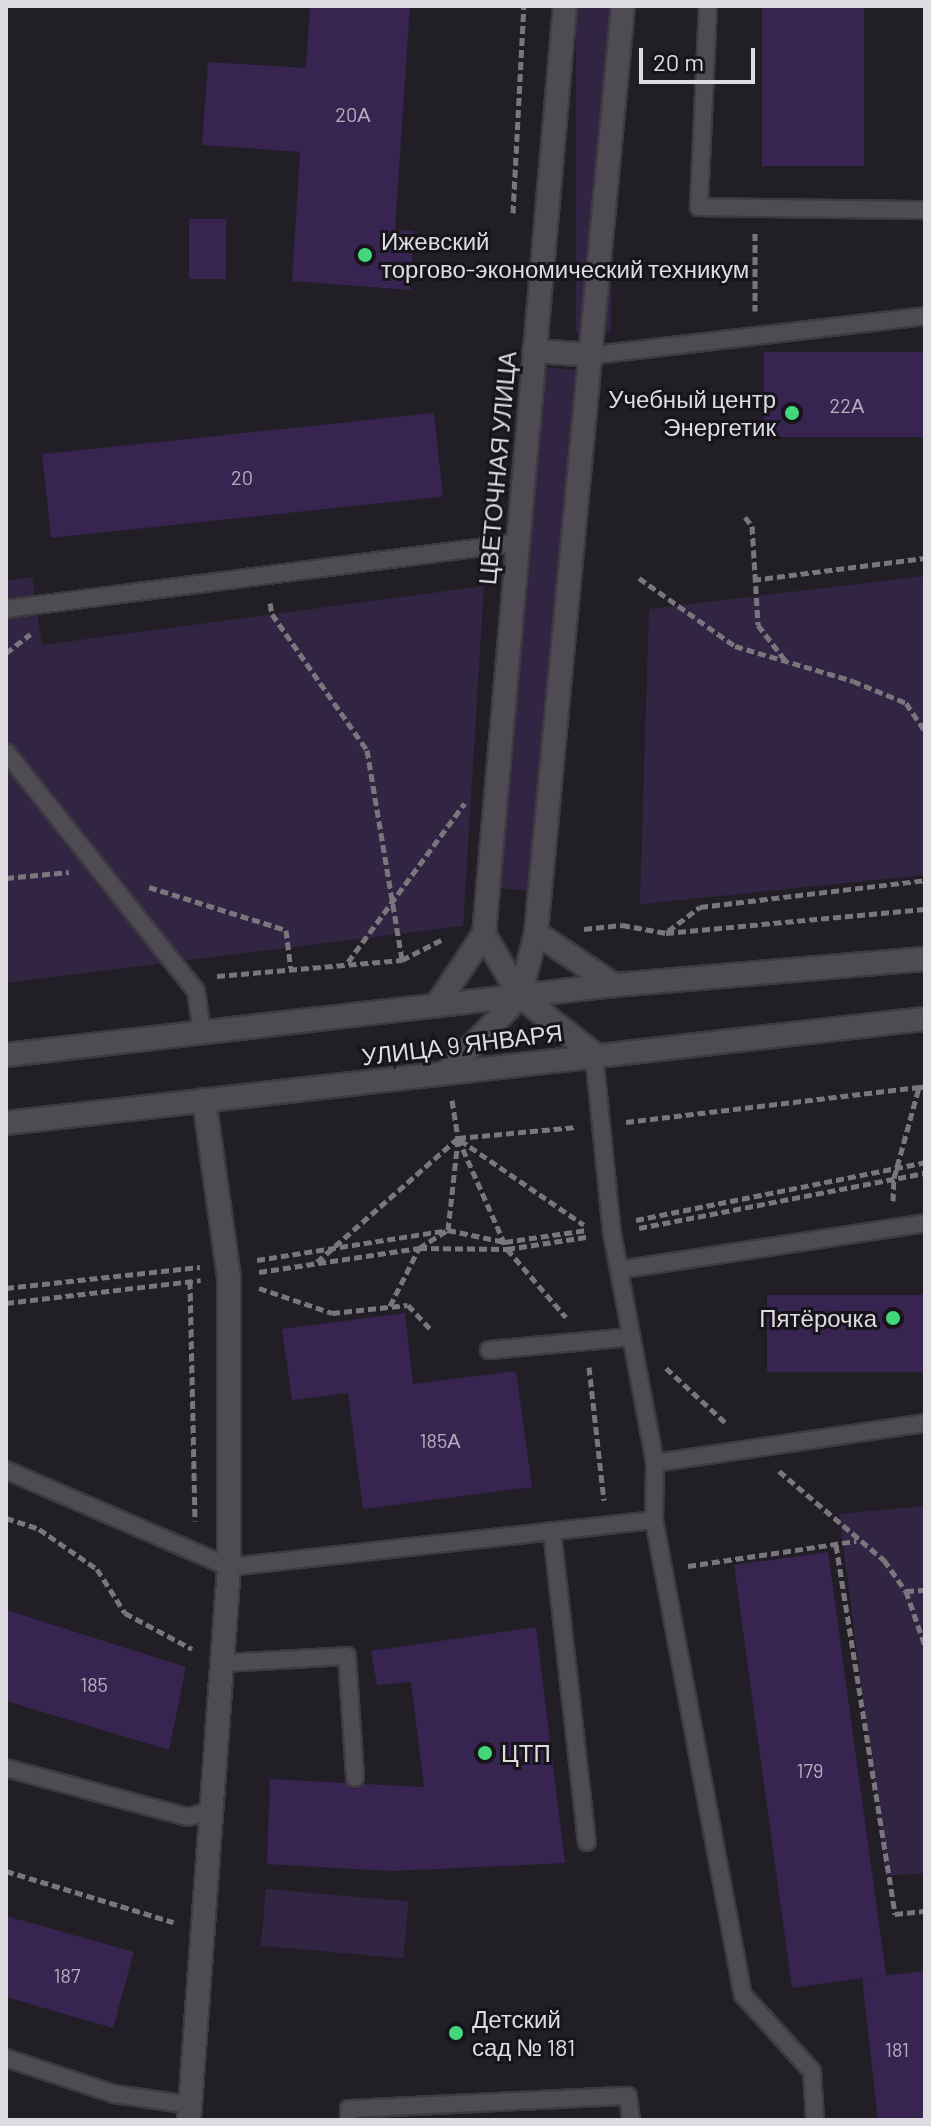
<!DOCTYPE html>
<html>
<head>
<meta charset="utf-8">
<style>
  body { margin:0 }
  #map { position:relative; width:931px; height:2126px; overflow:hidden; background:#211f25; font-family:Barlow,sans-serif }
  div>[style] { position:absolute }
  .green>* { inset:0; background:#322544; transform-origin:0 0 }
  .building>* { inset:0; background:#372451; transform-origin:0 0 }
  .path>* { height:5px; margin-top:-2.5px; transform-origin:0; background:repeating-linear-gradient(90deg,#79777c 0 8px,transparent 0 12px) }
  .roads { filter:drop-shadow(2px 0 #3d3b40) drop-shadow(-2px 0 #3d3b40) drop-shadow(0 2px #3d3b40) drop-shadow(0 -2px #3d3b40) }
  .service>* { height:16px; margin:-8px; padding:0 8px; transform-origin:8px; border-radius:8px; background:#4e4b52 }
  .minor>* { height:22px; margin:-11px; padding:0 11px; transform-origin:11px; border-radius:11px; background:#4e4b52 }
  .secondary>* { height:22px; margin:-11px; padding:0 11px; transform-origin:11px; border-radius:11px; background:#4e4b52 }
  .dots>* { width:22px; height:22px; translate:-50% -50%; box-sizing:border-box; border:4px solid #17151b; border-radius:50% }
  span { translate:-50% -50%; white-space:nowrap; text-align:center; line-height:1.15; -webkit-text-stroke:6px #17151b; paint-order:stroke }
  .number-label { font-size:20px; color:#b4aebc }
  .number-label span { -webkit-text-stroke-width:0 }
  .poi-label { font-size:24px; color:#dedce0 }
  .left { translate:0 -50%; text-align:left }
  .right { translate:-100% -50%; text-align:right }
  .street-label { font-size:24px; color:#dedce0 }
  .frame { position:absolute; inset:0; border:8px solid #dedce0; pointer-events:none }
  .scale { position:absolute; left:639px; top:48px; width:116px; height:36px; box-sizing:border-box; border:4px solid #dedce0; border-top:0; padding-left:10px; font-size:24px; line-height:28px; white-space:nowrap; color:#dedce0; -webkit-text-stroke:6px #17151b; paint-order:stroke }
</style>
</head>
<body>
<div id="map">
  <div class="green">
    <i style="left:576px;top:6px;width:35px;height:326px"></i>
    <i style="left:545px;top:367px;width:33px;height:523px;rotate:5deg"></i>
    <i style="clip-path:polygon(925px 576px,925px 875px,640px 904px,649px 609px)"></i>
    <i style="clip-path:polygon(32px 577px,42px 645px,484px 586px,463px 926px,6px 983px,6px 581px)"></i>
    <i style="clip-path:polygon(925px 1506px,925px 1873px,886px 1876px,839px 1514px)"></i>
    <i style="left:266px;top:1889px;width:143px;height:57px;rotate:5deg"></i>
  </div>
  <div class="building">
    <i style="clip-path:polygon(310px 6px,410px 6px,395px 230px,414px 231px,410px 290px,292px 281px,300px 152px,202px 145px,208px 62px,306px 68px)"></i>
    <i style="left:762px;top:6px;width:102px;height:160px"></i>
    <i style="left:189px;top:219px;width:37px;height:60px"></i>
    <i style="left:925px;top:352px;width:85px;height:161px;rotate:90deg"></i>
    <i style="left:434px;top:413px;width:84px;height:394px;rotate:84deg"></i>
    <i style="left:925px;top:1295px;width:77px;height:158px;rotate:90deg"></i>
    <i style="clip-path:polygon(405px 1313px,413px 1384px,516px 1371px,532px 1487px,363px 1509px,348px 1393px,292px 1400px,282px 1329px)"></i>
    <i style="clip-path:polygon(828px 1552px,886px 1975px,863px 1978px,925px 1971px,925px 2120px,878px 2120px,862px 1978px,792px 1988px,734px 1565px)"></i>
    <i style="clip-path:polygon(6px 1610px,186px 1667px,169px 1750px,6px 1701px)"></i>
    <i style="clip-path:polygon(536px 1627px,565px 1863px,392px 1871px,267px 1864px,270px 1779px,345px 1783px,355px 1789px,364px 1784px,424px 1787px,411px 1682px,377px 1685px,371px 1651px)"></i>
    <i style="clip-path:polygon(6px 1916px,134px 1952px,113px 2028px,6px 1997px)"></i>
  </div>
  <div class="path">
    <i style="left:513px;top:213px;width:207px;rotate:-87deg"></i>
    <i style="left:755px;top:233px;width:78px;rotate:90deg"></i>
    <i style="left:745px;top:517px;width:11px;rotate:52deg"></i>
    <i style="left:752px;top:526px;width:99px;rotate:86.5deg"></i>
    <i style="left:758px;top:625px;width:44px;rotate:52.4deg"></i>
    <i style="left:639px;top:578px;width:118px;rotate:35.3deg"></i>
    <i style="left:735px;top:646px;width:123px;rotate:16.5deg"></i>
    <i style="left:853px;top:681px;width:57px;rotate:22.5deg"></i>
    <i style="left:906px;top:703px;width:34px;rotate:56deg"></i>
    <i style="left:753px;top:580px;width:173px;rotate:-7.3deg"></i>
    <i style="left:270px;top:603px;width:11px;rotate:80deg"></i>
    <i style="left:272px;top:614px;width:166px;rotate:55.1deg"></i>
    <i style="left:367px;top:750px;width:213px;rotate:80.5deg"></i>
    <i style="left:6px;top:653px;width:31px;rotate:-38deg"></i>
    <i style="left:6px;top:878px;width:63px;rotate:-5.4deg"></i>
    <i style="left:149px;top:887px;width:144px;rotate:17.4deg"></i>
    <i style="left:286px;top:930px;width:38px;rotate:83deg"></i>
    <i style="left:584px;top:929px;width:38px;rotate:-6deg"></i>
    <i style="left:622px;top:925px;width:45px;rotate:10.3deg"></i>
    <i style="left:666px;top:933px;width:260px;rotate:-5.3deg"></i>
    <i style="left:668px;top:931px;width:40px;rotate:-37deg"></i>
    <i style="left:700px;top:907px;width:227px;rotate:-6.8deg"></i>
    <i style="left:348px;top:962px;width:197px;rotate:-53.7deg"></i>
    <i style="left:217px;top:976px;width:186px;rotate:-4.9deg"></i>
    <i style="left:402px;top:960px;width:44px;rotate:-27.1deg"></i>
    <i style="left:452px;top:1100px;width:38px;rotate:81deg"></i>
    <i style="left:458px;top:1138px;width:121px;rotate:66.2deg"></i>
    <i style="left:507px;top:1249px;width:90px;rotate:49.1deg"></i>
    <i style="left:626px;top:1122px;width:295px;rotate:-6.8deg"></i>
    <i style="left:460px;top:1140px;width:150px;rotate:34.4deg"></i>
    <i style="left:893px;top:1201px;width:23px;rotate:-88deg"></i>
    <i style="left:894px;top:1178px;width:94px;rotate:-74.6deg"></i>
    <i style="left:919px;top:1087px;width:6px"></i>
    <i style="left:636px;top:1220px;width:295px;rotate:-11.3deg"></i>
    <i style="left:639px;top:1228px;width:291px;rotate:-10.9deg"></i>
    <i style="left:257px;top:1260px;width:193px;rotate:-8.9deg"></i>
    <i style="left:448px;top:1230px;width:58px;rotate:11.9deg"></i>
    <i style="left:505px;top:1242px;width:83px;rotate:-8.3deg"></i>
    <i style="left:317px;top:1262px;width:188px;rotate:-41.3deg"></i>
    <i style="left:458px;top:1138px;width:119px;rotate:-5.3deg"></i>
    <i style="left:259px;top:1272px;width:162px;rotate:-8.5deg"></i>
    <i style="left:419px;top:1248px;width:88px;rotate:0.7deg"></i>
    <i style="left:507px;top:1249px;width:80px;rotate:-8.6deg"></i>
    <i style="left:190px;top:1281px;width:240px;rotate:88.8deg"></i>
    <i style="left:6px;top:1288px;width:195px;rotate:-6.2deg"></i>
    <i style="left:259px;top:1288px;width:77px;rotate:18.9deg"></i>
    <i style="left:332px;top:1313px;width:76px;rotate:-6deg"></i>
    <i style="left:408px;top:1305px;width:33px;rotate:47deg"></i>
    <i style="left:6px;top:1303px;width:196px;rotate:-6.7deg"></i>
    <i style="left:390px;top:1306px;width:65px;rotate:-63.4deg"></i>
    <i style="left:419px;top:1248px;width:34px;rotate:-32deg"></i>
    <i style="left:448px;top:1230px;width:91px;rotate:-83.7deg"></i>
    <i style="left:589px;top:1367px;width:134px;rotate:83.6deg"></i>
    <i style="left:666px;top:1368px;width:83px;rotate:42.6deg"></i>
    <i style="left:779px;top:1471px;width:138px;rotate:40.3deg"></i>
    <i style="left:884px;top:1560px;width:38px;rotate:55deg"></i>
    <i style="left:906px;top:1591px;width:19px;rotate:-3deg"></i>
    <i style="left:6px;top:1518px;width:35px;rotate:18deg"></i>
    <i style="left:39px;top:1529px;width:70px;rotate:34.6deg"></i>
    <i style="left:97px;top:1569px;width:52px;rotate:57.5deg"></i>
    <i style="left:125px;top:1613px;width:76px;rotate:28.2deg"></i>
    <i style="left:836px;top:1545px;width:374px;rotate:80.9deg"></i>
    <i style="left:895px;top:1914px;width:30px;rotate:-6deg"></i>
    <i style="left:688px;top:1566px;width:170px;rotate:-8.5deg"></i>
    <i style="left:906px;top:1591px;width:58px;rotate:70.9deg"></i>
    <i style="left:6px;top:1871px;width:175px;rotate:17deg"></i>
  </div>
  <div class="roads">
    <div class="service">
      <i style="left:708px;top:6px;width:201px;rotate:92.6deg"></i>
      <i style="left:699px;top:207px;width:226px;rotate:0.8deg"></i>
      <i style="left:594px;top:355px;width:333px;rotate:-6.7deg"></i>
      <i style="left:6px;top:609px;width:513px;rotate:-7.39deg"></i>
      <i style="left:6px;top:752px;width:305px;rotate:51.5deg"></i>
      <i style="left:196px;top:991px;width:41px;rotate:81.7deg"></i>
      <i style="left:594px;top:1054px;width:180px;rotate:84.3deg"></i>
      <i style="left:612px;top:1233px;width:234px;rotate:79.4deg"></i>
      <i style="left:655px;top:1463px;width:57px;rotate:91deg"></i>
      <i style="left:654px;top:1520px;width:483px;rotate:79.4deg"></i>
      <i style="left:743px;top:1995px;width:103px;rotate:47.8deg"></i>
      <i style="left:812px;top:2071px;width:49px;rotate:86.5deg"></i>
      <i style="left:619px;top:1270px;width:310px;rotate:-8.7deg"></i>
      <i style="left:489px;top:1350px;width:143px;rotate:-5.2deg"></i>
      <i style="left:655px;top:1463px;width:273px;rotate:-8.4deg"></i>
      <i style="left:6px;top:1470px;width:243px;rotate:23.5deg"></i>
      <i style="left:229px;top:1567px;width:428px;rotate:-6.3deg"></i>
      <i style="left:552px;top:1531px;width:313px;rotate:83.6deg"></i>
      <i style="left:223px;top:1663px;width:124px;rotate:-3.2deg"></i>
      <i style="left:347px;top:1656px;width:122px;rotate:86.2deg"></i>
      <i style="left:6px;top:1768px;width:188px;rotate:15.1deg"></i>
      <i style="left:188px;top:1817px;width:26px;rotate:-16deg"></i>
      <i style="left:6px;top:2058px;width:114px;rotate:18.4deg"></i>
      <i style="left:114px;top:2094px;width:78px;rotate:8.1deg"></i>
      <i style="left:349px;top:2120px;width:11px;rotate:-90deg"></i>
      <i style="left:349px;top:2109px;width:279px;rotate:-2.7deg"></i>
      <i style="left:628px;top:2096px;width:24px;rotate:83deg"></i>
    </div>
    <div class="minor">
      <i style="left:534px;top:351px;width:60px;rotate:3.8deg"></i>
      <i style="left:536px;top:933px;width:94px;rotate:33.7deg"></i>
      <i style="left:484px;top:934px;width:72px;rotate:59.9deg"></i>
      <i style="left:520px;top:996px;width:94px;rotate:38.1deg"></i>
      <i style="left:436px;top:1006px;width:87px;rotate:-56.3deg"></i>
      <i style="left:484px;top:934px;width:932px;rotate:-85.01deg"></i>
      <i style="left:448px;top:1071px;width:104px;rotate:-46.2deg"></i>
      <i style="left:520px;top:996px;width:65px;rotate:-75.7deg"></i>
      <i style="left:536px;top:933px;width:931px;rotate:-84.64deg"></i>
      <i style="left:189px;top:2120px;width:554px;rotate:-85.86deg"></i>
      <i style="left:229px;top:1567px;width:290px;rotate:-90deg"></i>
      <i style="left:229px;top:1277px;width:179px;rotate:-98deg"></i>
    </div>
    <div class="secondary">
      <i style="left:6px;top:1055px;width:612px;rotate:-6.57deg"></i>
      <i style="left:614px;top:985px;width:312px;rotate:-4.8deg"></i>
      <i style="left:6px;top:1123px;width:925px;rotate:-6.46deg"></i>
    </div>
  </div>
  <div class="dots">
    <i style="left:365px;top:255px;background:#43d77b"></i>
    <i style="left:792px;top:413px;background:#43d77b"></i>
    <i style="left:893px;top:1318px;background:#43d77b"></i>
    <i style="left:485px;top:1753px;background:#43d77b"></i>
    <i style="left:456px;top:2033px;background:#43d77b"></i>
  </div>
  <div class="number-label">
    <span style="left:353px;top:114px">20А</span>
    <span style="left:847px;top:405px">22А</span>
    <span style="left:242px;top:477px">20</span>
    <span style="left:440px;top:1440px">185А</span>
    <span style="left:94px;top:1684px">185</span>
    <span style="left:810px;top:1770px">179</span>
    <span style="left:67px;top:1975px">187</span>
    <span style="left:897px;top:2049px">181</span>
  </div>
  <div class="poi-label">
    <span class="left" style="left:381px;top:255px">Ижевский<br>торгово-экономический техникум</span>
    <span class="right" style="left:776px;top:413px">Учебный центр<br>Энергетик</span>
    <span class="right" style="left:877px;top:1318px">Пятёрочка</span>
    <span class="left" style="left:501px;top:1753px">ЦТП</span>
    <span class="left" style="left:472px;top:2033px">Детский<br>сад № 181</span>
  </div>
  <div class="street-label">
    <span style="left:497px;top:468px;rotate:-85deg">ЦВЕТОЧНАЯ УЛИЦА</span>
    <span style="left:462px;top:1044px;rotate:-7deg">УЛИЦА 9 ЯНВАРЯ</span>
  </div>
  <div class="frame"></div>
  <div class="scale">20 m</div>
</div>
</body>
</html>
